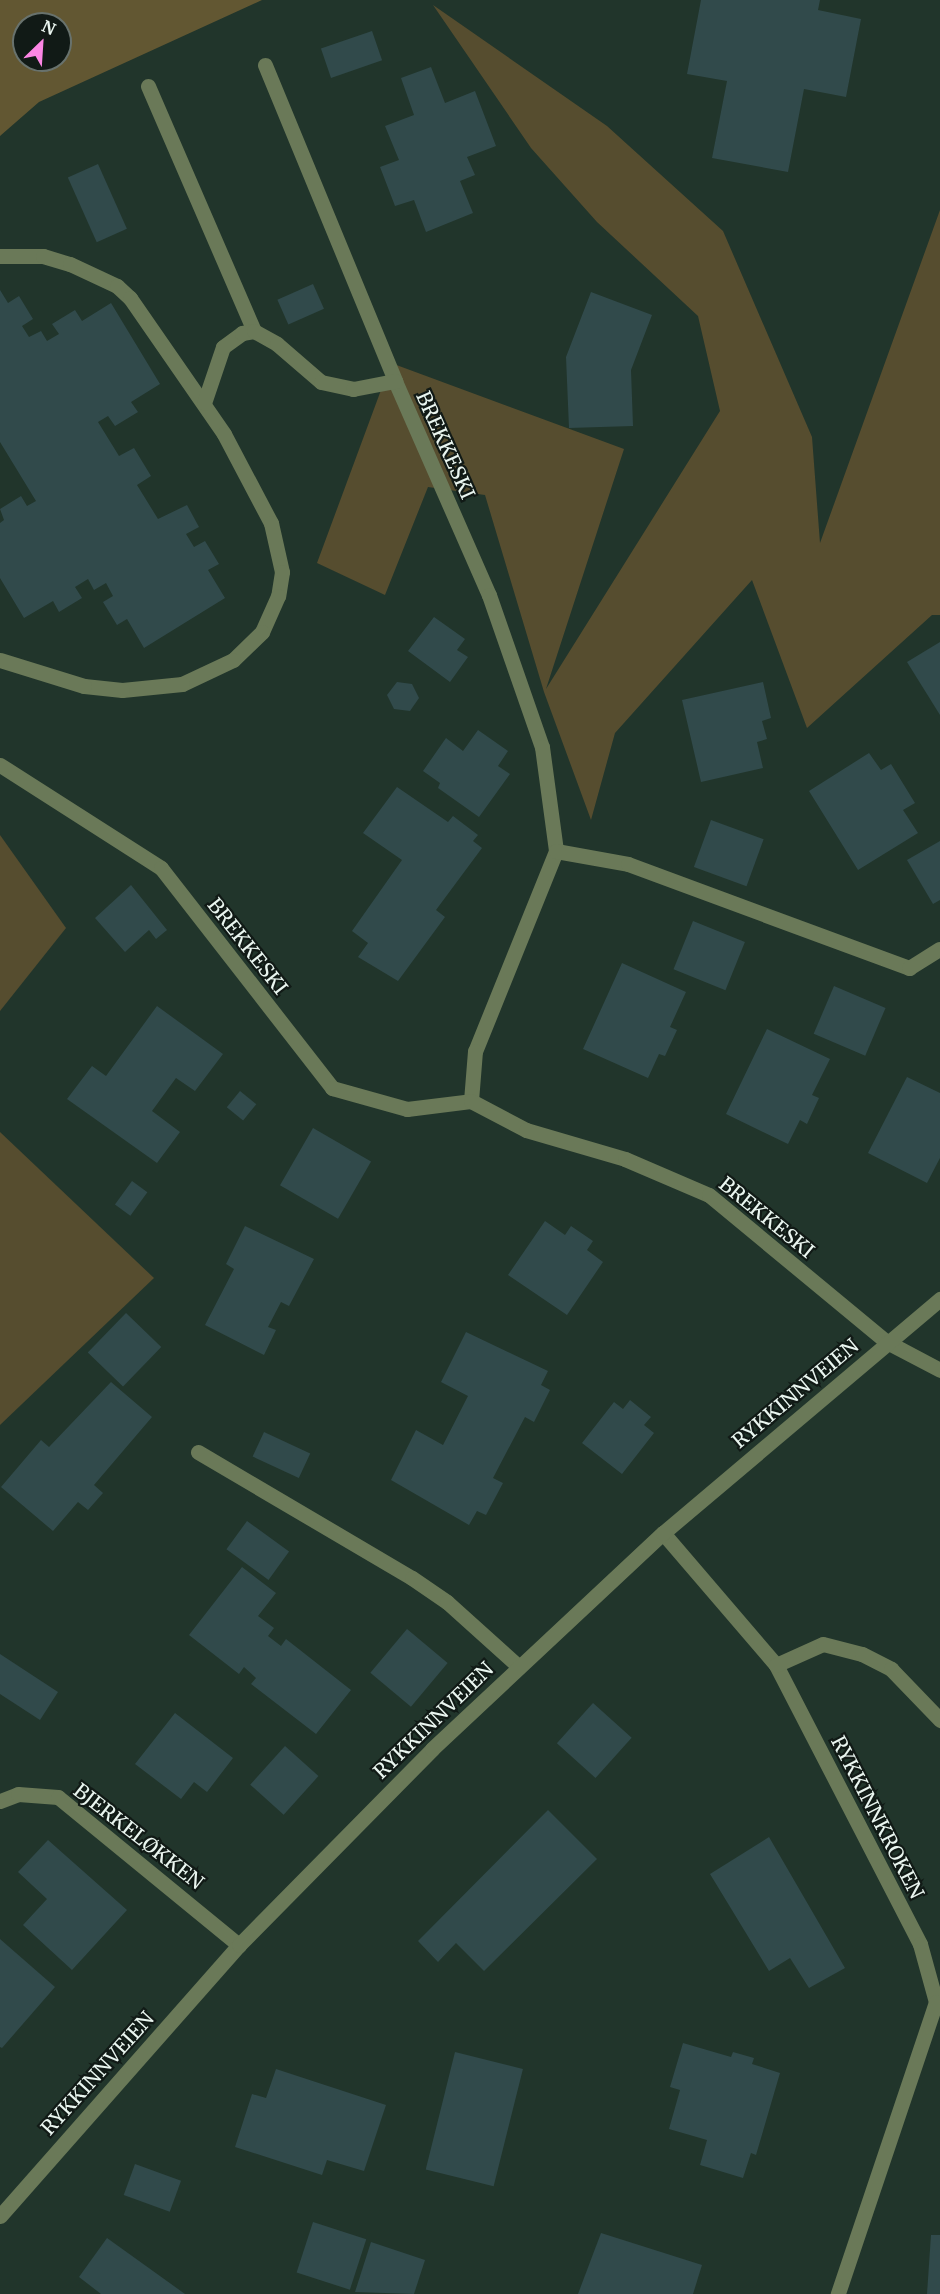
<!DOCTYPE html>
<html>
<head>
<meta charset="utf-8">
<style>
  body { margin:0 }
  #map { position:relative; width:940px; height:2294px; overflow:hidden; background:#21352b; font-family:Merriweather,serif }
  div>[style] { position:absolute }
  .green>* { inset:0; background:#564d2f }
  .forest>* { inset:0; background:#625732 }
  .building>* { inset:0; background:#314a4b; transform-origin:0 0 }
  .minor>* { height:15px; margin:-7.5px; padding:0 7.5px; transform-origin:7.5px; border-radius:7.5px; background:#6a7958 }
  span { translate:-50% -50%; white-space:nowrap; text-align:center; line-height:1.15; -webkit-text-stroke:4.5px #111a16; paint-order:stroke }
  .street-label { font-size:20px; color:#eaf6f0 }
  .north { position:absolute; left:12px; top:12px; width:60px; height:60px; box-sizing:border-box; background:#111a16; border:2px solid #68726d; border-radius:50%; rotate:25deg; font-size:16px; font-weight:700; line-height:24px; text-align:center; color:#eaf6f0 }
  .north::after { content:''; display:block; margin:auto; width:21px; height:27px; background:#fc86e4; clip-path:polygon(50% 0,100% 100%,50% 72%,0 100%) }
</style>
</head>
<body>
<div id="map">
  <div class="green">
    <i style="clip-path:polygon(433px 5px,607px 126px,723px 231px,812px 437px,820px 543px,940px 210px,940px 615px,932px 615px,807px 728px,752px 580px,615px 733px,591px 820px,544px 692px,485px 495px,428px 487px,385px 595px,317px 563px,391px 363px,624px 449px,546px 689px,720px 411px,698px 316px,597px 222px,531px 148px)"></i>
    <i style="clip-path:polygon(0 835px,66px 928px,0 1011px)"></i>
    <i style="clip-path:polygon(0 1132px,154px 1278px,0 1425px)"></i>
  </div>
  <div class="forest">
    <i style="clip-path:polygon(evenodd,0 0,262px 0,39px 102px,0 136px,0 0,24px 24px,60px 24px,60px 60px,24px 60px,24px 24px)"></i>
  </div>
  <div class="building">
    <i style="clip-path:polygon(701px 0,820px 0,818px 10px,861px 19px,846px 97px,804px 89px,788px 172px,712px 158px,727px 81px,687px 74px)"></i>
    <i style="left:372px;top:31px;width:31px;height:54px;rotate:71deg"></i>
    <i style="clip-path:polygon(431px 67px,445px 103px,475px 91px,496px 146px,467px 157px,475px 175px,460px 181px,473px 213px,426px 232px,414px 200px,395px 206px,380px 167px,399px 160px,385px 126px,414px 115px,401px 78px)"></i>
    <i style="left:98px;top:164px;width:71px;height:33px;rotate:66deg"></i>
    <i style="left:313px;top:284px;width:27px;height:39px;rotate:66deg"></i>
    <i style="clip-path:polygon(0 290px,8px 303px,19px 296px,33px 319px,22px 326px,29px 337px,41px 331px,47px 341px,59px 334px,52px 324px,75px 310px,82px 321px,111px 303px,160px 384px,131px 402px,138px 412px,115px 426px,108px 416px,98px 422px,119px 456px,134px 448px,151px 476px,137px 485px,158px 519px,187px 505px,199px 527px,186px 534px,194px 547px,205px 541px,219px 564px,208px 570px,225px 598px,144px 648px,127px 619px,117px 625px,103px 602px,113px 596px,106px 583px,94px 590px,88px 579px,75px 587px,82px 598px,59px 612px,53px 601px,24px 618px,0 578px,0 523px,4px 520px,0 509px,21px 496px,27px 506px,36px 501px,0 442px)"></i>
    <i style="clip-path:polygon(591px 292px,652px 315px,631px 370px,633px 426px,569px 428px,566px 357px)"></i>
    <i style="clip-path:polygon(434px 617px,465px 639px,457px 650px,468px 657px,450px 682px,408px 651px)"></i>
    <i style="clip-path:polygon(940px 642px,940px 715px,907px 662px)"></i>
    <i style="clip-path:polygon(397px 682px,412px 684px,419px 698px,410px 711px,394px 709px,387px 695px)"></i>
    <i style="clip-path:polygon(763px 682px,771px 718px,762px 721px,767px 739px,757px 742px,763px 768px,701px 782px,682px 700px)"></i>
    <i style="clip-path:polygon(478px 730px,508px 751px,498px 766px,510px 774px,479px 817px,438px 788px,440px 783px,423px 771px,446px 738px,463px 751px)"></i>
    <i style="clip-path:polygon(869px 753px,881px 770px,891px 764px,915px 803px,903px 810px,918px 833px,858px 870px,809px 791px)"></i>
    <i style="clip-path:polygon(397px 787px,448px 822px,453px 816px,478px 835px,473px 841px,482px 848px,436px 910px,445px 917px,398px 981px,358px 957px,368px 943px,352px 931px,402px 860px,363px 833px)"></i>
    <i style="left:711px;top:820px;width:56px;height:50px;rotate:20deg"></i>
    <i style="clip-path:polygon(940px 841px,940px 900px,933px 904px,907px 860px)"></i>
    <i style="clip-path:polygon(131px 885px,167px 930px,156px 939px,149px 930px,125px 952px,95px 918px)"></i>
    <i style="left:693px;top:921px;width:56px;height:52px;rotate:22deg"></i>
    <i style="clip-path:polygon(622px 963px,686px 992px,670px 1027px,677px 1030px,665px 1056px,659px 1054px,648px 1078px,583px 1049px)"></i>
    <i style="left:834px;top:986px;width:56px;height:52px;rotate:23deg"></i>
    <i style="clip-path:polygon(157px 1006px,223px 1054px,195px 1091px,176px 1078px,152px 1111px,180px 1132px,157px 1163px,67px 1099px,92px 1066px,106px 1076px)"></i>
    <i style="clip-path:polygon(767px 1029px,830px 1059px,812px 1095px,819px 1098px,807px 1124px,800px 1120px,788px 1144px,726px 1114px)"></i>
    <i style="clip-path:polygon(907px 1077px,940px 1093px,940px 1158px,927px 1183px,868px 1153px)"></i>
    <i style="left:240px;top:1091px;width:21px;height:21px;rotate:39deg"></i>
    <i style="left:313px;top:1128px;width:67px;height:66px;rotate:30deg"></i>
    <i style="left:132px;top:1181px;width:19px;height:29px;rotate:36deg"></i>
    <i style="clip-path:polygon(545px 1221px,565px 1235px,571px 1226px,593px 1241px,587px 1250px,603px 1262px,567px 1315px,508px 1275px)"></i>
    <i style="clip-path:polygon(245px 1226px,314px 1259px,289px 1306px,281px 1302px,268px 1327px,276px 1330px,264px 1355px,205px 1325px,234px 1269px,226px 1264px)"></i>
    <i style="left:126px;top:1313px;width:49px;height:55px;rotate:44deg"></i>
    <i style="clip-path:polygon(466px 1332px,548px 1371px,541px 1385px,550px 1390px,534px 1422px,525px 1417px,493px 1478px,503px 1483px,486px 1515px,477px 1511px,469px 1525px,391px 1480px,416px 1430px,443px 1445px,468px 1396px,441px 1382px)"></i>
    <i style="clip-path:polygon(111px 1382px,152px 1417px,94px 1485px,103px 1493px,88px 1510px,78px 1502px,53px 1531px,1px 1487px,41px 1440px,49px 1447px)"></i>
    <i style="clip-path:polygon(630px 1400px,651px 1417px,644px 1425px,654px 1433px,622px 1474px,582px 1443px,614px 1402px,623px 1409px)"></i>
    <i style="left:264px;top:1432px;width:51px;height:27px;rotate:25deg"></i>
    <i style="left:247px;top:1521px;width:52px;height:35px;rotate:36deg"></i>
    <i style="clip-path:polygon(242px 1567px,276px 1593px,258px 1616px,274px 1628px,268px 1636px,281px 1646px,286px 1639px,351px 1690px,316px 1734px,251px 1684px,256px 1678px,244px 1667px,239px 1674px,189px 1635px)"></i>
    <i style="left:407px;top:1629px;width:53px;height:57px;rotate:40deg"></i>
    <i style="clip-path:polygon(0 1654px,58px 1692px,40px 1720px,0 1694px)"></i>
    <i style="left:593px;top:1703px;width:52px;height:54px;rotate:42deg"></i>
    <i style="clip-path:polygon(175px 1713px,233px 1758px,207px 1792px,194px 1782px,181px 1799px,135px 1764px)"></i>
    <i style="left:285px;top:1746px;width:45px;height:52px;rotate:42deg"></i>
    <i style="clip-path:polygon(548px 1810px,597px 1859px,484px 1971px,456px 1943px,438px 1962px,418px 1941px)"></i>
    <i style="clip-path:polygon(769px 1837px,845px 1968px,809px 1988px,790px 1958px,769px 1971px,710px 1874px)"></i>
    <i style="clip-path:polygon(48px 1840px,127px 1910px,72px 1970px,23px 1925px,47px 1899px,18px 1872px)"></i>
    <i style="clip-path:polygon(0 1939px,55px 1987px,2px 2048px,0 2047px)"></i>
    <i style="clip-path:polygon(683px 2043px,731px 2057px,733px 2052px,754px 2058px,752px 2064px,780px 2073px,756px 2155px,751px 2153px,743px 2178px,700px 2165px,707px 2140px,669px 2129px,680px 2090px,670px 2087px)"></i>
    <i style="left:455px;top:2052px;width:70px;height:121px;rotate:14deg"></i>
    <i style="clip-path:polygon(276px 2069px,386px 2105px,364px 2171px,327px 2160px,322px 2175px,235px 2147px,252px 2094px,266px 2098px)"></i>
    <i style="left:135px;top:2164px;width:49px;height:33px;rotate:20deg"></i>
    <i style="left:313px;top:2222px;width:56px;height:53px;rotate:18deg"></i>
    <i style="clip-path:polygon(601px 2233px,702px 2265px,693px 2294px,578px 2294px)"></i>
    <i style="clip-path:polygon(931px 2235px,940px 2235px,940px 2294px,927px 2294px)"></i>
    <i style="clip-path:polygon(107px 2238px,185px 2294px,101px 2294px,79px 2277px)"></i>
    <i style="clip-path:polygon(371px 2242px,425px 2260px,414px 2294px,355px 2292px)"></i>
  </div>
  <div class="minor">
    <i style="left:265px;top:65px;width:342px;rotate:67.6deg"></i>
    <i style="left:395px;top:381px;width:234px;rotate:66.3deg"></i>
    <i style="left:489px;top:595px;width:161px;rotate:70.8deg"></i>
    <i style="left:542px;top:747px;width:105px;rotate:82.3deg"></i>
    <i style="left:556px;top:851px;width:216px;rotate:112deg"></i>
    <i style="left:475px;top:1051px;width:50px;rotate:94.6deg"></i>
    <i style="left:148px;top:86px;width:267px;rotate:66.6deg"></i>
    <i style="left:0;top:256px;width:43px"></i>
    <i style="left:43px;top:256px;width:28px;rotate:17deg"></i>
    <i style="left:70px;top:264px;width:52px;rotate:25.1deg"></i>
    <i style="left:117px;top:286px;width:18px;rotate:43deg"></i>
    <i style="left:130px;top:298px;width:165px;rotate:55.3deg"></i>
    <i style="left:224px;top:434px;width:101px;rotate:62.2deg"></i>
    <i style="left:271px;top:523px;width:50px;rotate:77.3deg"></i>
    <i style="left:282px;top:572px;width:24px;rotate:99deg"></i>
    <i style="left:278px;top:596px;width:39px;rotate:114deg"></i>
    <i style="left:262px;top:632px;width:40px;rotate:136deg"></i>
    <i style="left:233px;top:660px;width:56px;rotate:154.8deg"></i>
    <i style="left:182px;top:684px;width:60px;rotate:174.3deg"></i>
    <i style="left:122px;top:690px;width:38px;rotate:-174deg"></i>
    <i style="left:84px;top:686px;width:88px;rotate:-162.8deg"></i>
    <i style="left:204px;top:403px;width:59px;rotate:-71.3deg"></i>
    <i style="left:223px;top:347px;width:24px;rotate:-36deg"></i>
    <i style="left:242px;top:333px;width:12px;rotate:-9deg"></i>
    <i style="left:254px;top:331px;width:26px;rotate:29deg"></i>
    <i style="left:277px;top:344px;width:58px;rotate:40.8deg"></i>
    <i style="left:321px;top:382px;width:33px;rotate:12deg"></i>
    <i style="left:353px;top:389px;width:43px;rotate:-10.8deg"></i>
    <i style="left:0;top:765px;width:191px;rotate:32.6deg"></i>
    <i style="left:161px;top:868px;width:279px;rotate:52.1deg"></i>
    <i style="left:332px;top:1088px;width:78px;rotate:15.6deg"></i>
    <i style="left:407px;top:1109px;width:64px;rotate:-7.1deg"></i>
    <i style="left:471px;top:1101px;width:62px;rotate:27.8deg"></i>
    <i style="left:526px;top:1130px;width:103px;rotate:16.3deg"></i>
    <i style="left:625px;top:1159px;width:91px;rotate:23.2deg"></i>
    <i style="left:709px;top:1195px;width:231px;rotate:39.6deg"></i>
    <i style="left:887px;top:1342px;width:60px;rotate:27.8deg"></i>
    <i style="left:556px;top:851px;width:73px;rotate:10.2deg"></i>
    <i style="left:628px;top:864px;width:300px;rotate:20.3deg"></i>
    <i style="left:909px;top:968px;width:36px;rotate:-32deg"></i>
    <i style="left:198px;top:1452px;width:248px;rotate:30.5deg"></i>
    <i style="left:412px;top:1578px;width:42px;rotate:34.4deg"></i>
    <i style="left:447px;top:1602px;width:96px;rotate:42deg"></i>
    <i style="left:663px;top:1533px;width:174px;rotate:49.4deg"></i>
    <i style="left:776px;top:1665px;width:314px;rotate:62.7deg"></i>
    <i style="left:920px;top:1944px;width:60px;rotate:74.6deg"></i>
    <i style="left:936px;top:2002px;width:308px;rotate:108.6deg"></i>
    <i style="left:776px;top:1665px;width:51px;rotate:-24.1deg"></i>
    <i style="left:823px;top:1644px;width:40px;rotate:14.4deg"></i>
    <i style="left:862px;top:1654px;width:33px;rotate:27deg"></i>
    <i style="left:891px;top:1669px;width:71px;rotate:46.1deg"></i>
    <i style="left:0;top:1801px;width:19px;rotate:-21deg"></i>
    <i style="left:18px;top:1794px;width:40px;rotate:4.3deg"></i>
    <i style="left:58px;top:1797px;width:234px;rotate:39.3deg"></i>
    <i style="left:0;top:2216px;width:361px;rotate:-48.6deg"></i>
    <i style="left:239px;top:1945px;width:275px;rotate:-45.4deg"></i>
    <i style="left:432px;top:1749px;width:316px;rotate:-43.1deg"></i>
    <i style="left:663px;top:1533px;width:363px;rotate:-40.2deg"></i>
  </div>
  <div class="street-label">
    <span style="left:446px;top:445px;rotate:66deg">BREKKESKI</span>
    <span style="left:248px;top:946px;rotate:52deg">BREKKESKI</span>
    <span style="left:767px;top:1217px;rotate:39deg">BREKKESKI</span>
    <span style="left:795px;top:1393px;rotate:-40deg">RYKKINNVEIEN</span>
    <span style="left:433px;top:1720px;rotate:-44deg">RYKKINNVEIEN</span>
    <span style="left:878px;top:1817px;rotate:63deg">RYKKINNKROKEN</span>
    <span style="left:139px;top:1836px;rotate:38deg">BJERKELØKKEN</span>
    <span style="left:97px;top:2073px;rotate:-48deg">RYKKINNVEIEN</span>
  </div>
  <div class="north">N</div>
</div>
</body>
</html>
